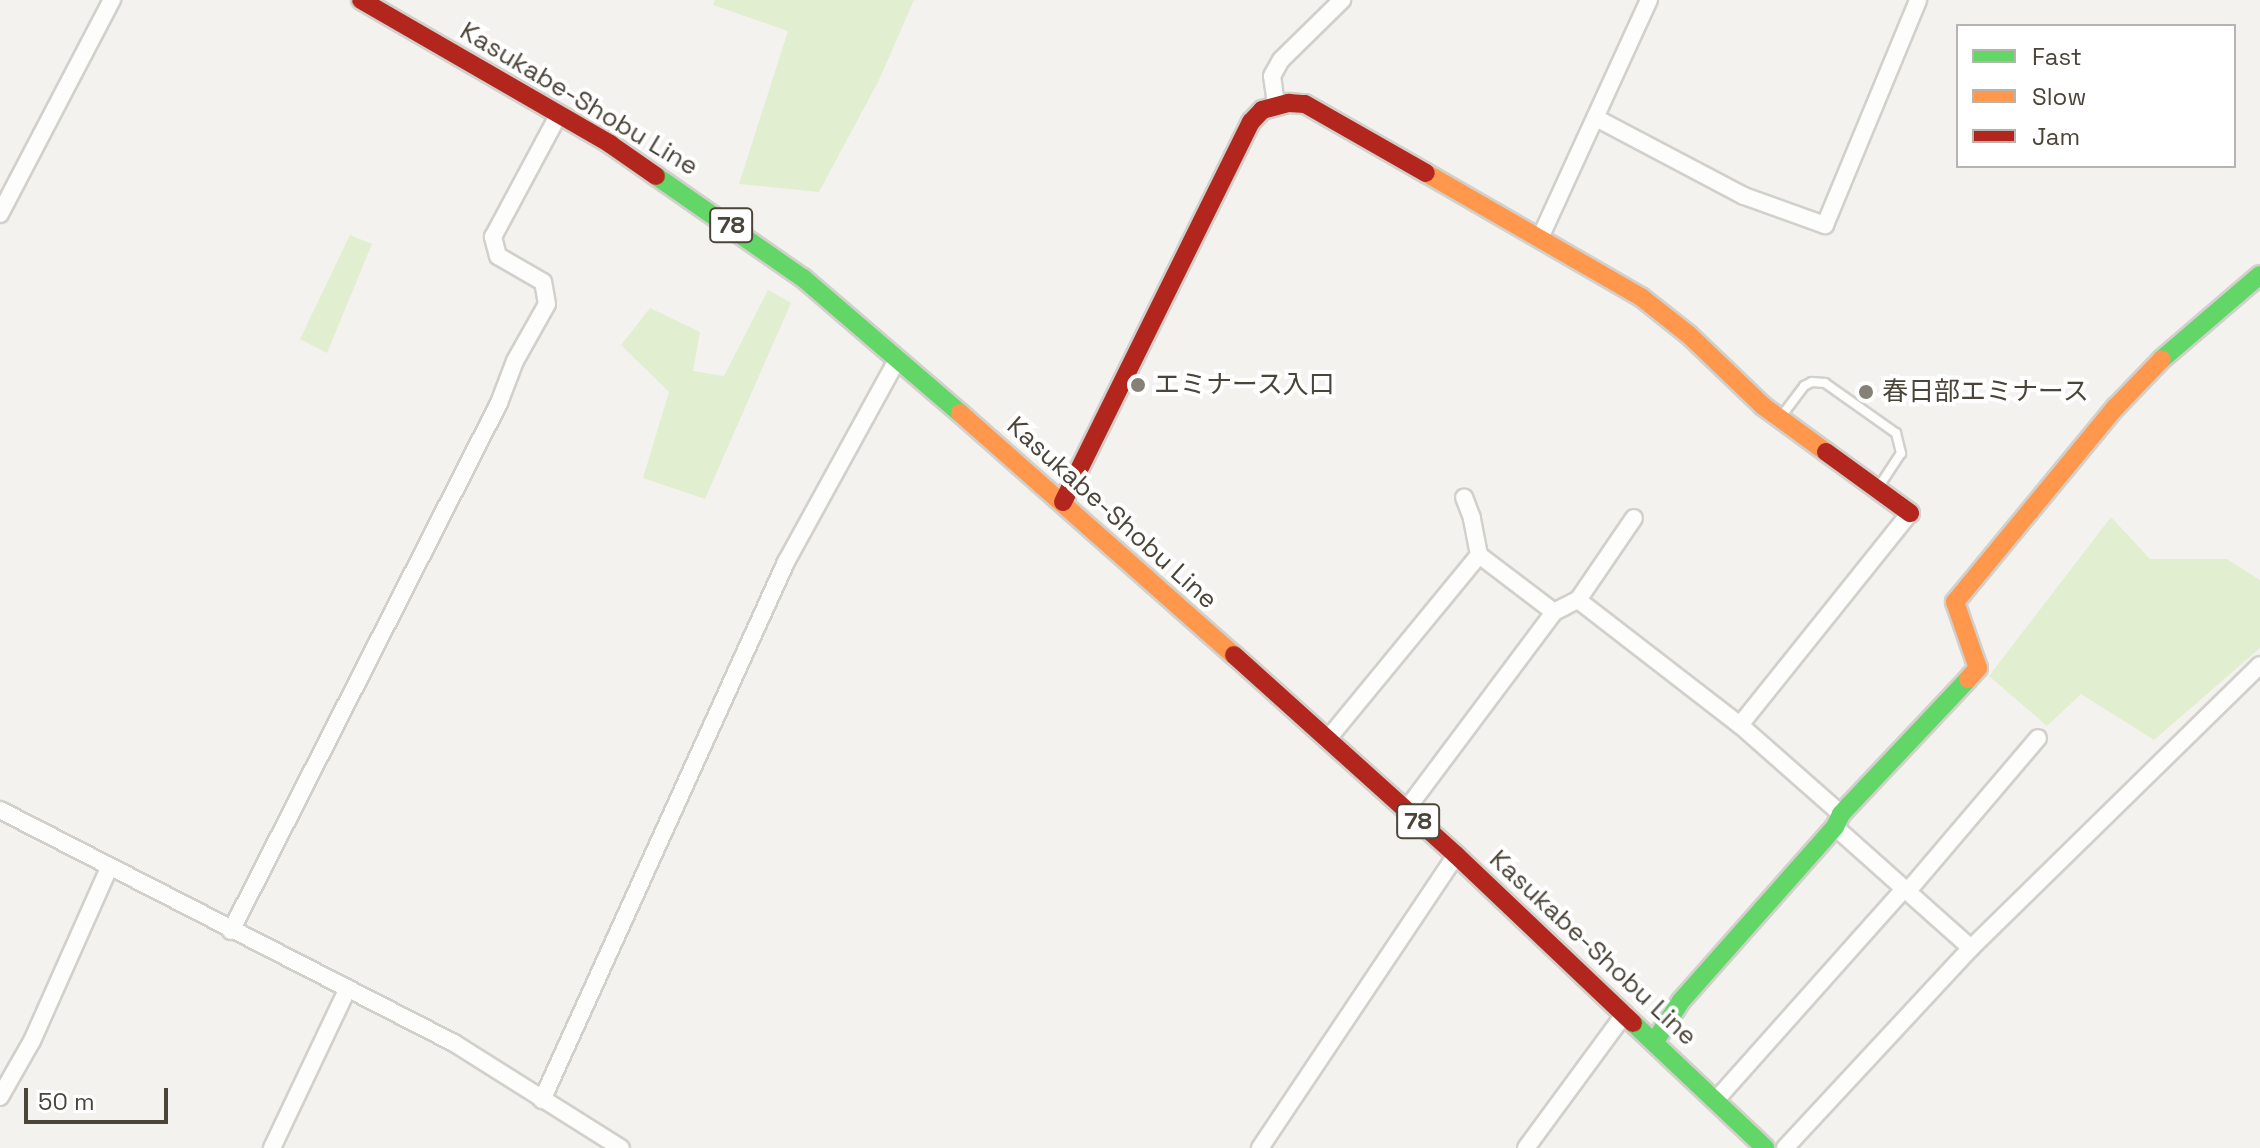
<!DOCTYPE html>
<html>
<head>
<meta charset="utf-8">
<style>
  body { margin:0 }
  #map { position:relative; width:2260px; height:1148px; overflow:hidden; background:#f4f2ee; font-family:"Space Grotesk","Noto Sans JP",sans-serif }
  div>[style] { position:absolute }
  .green>* { inset:0; background:#e1eecf }
  .roads { filter:drop-shadow(2px 0 #d2d0cb) drop-shadow(-2px 0 #d2d0cb) drop-shadow(0 2px #d2d0cb) drop-shadow(0 -2px #d2d0cb) }
  .lane>* { height:8px; margin:-4px; padding:0 4px; transform-origin:4px; border-radius:4px; background:#fdfdfc }
  .street>* { height:16px; margin:-8px; padding:0 8px; transform-origin:8px; border-radius:8px; background:#fdfdfc }
  .fast>* { height:18px; margin:-9px; padding:0 9px; transform-origin:9px; border-radius:9px; background:#63d668 }
  .slow>* { height:18px; margin:-9px; padding:0 9px; transform-origin:9px; border-radius:9px; background:#ff974d }
  .jam>* { height:18px; margin:-9px; padding:0 9px; transform-origin:9px; border-radius:9px; background:#b3261e }
  .dots>* { width:22px; height:22px; translate:-50% -50%; box-sizing:border-box; border:4px solid #fff; border-radius:50% }
  span { translate:-50% -50%; white-space:nowrap; text-align:center; line-height:1.15; -webkit-text-stroke:8px #fff; paint-order:stroke }
  .shield-label span { padding:2px 6px; background:#fff; border:2px solid; border-radius:6px; -webkit-text-stroke-width:0 }
  .shield-label { font-size:24px; color:#4b4439; font-weight:700 }
  .street-label { font-size:26px; color:#4b4439 }
  .poi-label { font-size:26px; color:#4b4439 }
  .left { translate:0 -50%; text-align:left }
  .legend { position:absolute; left:1956px; top:24px; width:280px; height:144px; box-sizing:border-box; background:#fff; border:2px solid #b7b4b0; margin:0; padding:10px 14px; list-style:none; font-size:24px; color:#4b4439 }
  .legend li { display:flex; align-items:center; gap:16px; height:40px }
  .legend b { width:40px; border:2px solid #b7b4b0 }
  .scale { position:absolute; left:24px; top:1088px; width:144px; height:36px; box-sizing:border-box; border:4px solid #4b4439; border-top:0; padding-left:10px; font-size:24px; line-height:28px; white-space:nowrap; color:#4b4439; -webkit-text-stroke:6px #fff; paint-order:stroke }
</style>
</head>
<body>
<div id="map">
  <div class="green">
    <i style="clip-path:polygon(715px 0,914px 0,879px 80px,819px 192px,739px 184px,788px 31px,713px 5px)"></i>
    <i style="clip-path:polygon(350px 235px,372px 244px,327px 353px,300px 339px)"></i>
    <i style="clip-path:polygon(768px 290px,791px 303px,705px 499px,643px 478px,669px 392px,621px 345px,650px 308px,700px 332px,693px 371px,724px 376px)"></i>
    <i style="clip-path:polygon(2111px 517px,2150px 559px,2227px 559px,2260px 580px,2260px 648px,2154px 740px,2081px 694px,2047px 726px,1989px 676px)"></i>
  </div>
  <div class="roads">
    <div class="lane">
      <i style="left:1780px;top:418px;width:40px;rotate:-53deg"></i>
      <i style="left:1804px;top:386px;width:9px;rotate:-27deg"></i>
      <i style="left:1812px;top:382px;width:13px;rotate:4deg"></i>
      <i style="left:1825px;top:383px;width:87px;rotate:35.2deg"></i>
      <i style="left:1896px;top:433px;width:21px;rotate:76deg"></i>
      <i style="left:1901px;top:453px;width:42px;rotate:123.3deg"></i>
    </div>
    <div class="street">
      <i style="left:1276px;top:104px;width:28px;rotate:-98deg"></i>
      <i style="left:1272px;top:76px;width:18px;rotate:-61deg"></i>
      <i style="left:1281px;top:60px;width:86px;rotate:-44.5deg"></i>
      <i style="left:1596px;top:118px;width:167px;rotate:27.8deg"></i>
      <i style="left:1744px;top:196px;width:86px;rotate:19.7deg"></i>
      <i style="left:1825px;top:225px;width:243px;rotate:-67.5deg"></i>
      <i style="left:0;top:214px;width:242px;rotate:-62.4deg"></i>
      <i style="left:1540px;top:238px;width:262px;rotate:-65.4deg"></i>
      <i style="left:1479px;top:555px;width:94px;rotate:37.2deg"></i>
      <i style="left:1578px;top:600px;width:205px;rotate:37.7deg"></i>
      <i style="left:1327px;top:740px;width:239px;rotate:-50.6deg"></i>
      <i style="left:1479px;top:555px;width:38px;rotate:-101deg"></i>
      <i style="left:1472px;top:518px;width:22px;rotate:-111deg"></i>
      <i style="left:0;top:810px;width:510px;rotate:27.17deg"></i>
      <i style="left:454px;top:1043px;width:197px;rotate:32.2deg"></i>
      <i style="left:1406px;top:810px;width:247px;rotate:-53.2deg"></i>
      <i style="left:1554px;top:612px;width:27px;rotate:-27deg"></i>
      <i style="left:1578px;top:600px;width:99px;rotate:-55.7deg"></i>
      <i style="left:1841px;top:814px;width:135px;rotate:-138.6deg"></i>
      <i style="left:1740px;top:725px;width:272px;rotate:-51.3deg"></i>
      <i style="left:1835px;top:827px;width:182px;rotate:41.7deg"></i>
      <i style="left:1907px;top:892px;width:202px;rotate:-49.6deg"></i>
      <i style="left:231px;top:931px;width:592px;rotate:-63.09deg"></i>
      <i style="left:499px;top:403px;width:45px;rotate:-69.1deg"></i>
      <i style="left:515px;top:361px;width:65px;rotate:-60.7deg"></i>
      <i style="left:547px;top:304px;width:22px;rotate:-100deg"></i>
      <i style="left:543px;top:282px;width:52px;rotate:-150deg"></i>
      <i style="left:498px;top:256px;width:20px;rotate:-105deg"></i>
      <i style="left:493px;top:237px;width:140px;rotate:-61.8deg"></i>
      <i style="left:0;top:1097px;width:64px;rotate:-60.3deg"></i>
      <i style="left:32px;top:1041px;width:189px;rotate:-66deg"></i>
      <i style="left:542px;top:1100px;width:591px;rotate:-65.6deg"></i>
      <i style="left:786px;top:562px;width:230px;rotate:-61.2deg"></i>
      <i style="left:1716px;top:1100px;width:283px;rotate:-48.3deg"></i>
      <i style="left:272px;top:1148px;width:175px;rotate:-64.6deg"></i>
      <i style="left:1260px;top:1148px;width:353px;rotate:-56.2deg"></i>
      <i style="left:1526px;top:1148px;width:167px;rotate:-53.7deg"></i>
      <i style="left:1785px;top:1148px;width:273px;rotate:-47.1deg"></i>
      <i style="left:1971px;top:948px;width:404px;rotate:-44.4deg"></i>
    </div>
    <div class="fast">
      <i style="left:656px;top:176px;width:179px;rotate:34.8deg"></i>
      <i style="left:803px;top:278px;width:207px;rotate:40.7deg"></i>
      <i style="left:2162px;top:359px;width:129px;rotate:-40.6deg"></i>
      <i style="left:1633px;top:1023px;width:182px;rotate:43.4deg"></i>
      <i style="left:1655px;top:1041px;width:48px;rotate:-57deg"></i>
      <i style="left:1681px;top:1001px;width:232px;rotate:-48.5deg"></i>
      <i style="left:1835px;top:827px;width:14px;rotate:-65deg"></i>
      <i style="left:1841px;top:814px;width:185px;rotate:-46.7deg"></i>
    </div>
    <div class="slow">
      <i style="left:1426px;top:173px;width:248px;rotate:30deg"></i>
      <i style="left:1641px;top:297px;width:61px;rotate:38.4deg"></i>
      <i style="left:1689px;top:335px;width:103px;rotate:43.8deg"></i>
      <i style="left:1763px;top:406px;width:78px;rotate:36.1deg"></i>
      <i style="left:960px;top:413px;width:366px;rotate:41.5deg"></i>
      <i style="left:1968px;top:679px;width:15px;rotate:-48deg"></i>
      <i style="left:1978px;top:668px;width:70px;rotate:-109.2deg"></i>
      <i style="left:1955px;top:602px;width:253px;rotate:-50.5deg"></i>
      <i style="left:2116px;top:407px;width:66px;rotate:-46.2deg"></i>
    </div>
    <div class="jam">
      <i style="left:361px;top:0;width:288px;rotate:30deg"></i>
      <i style="left:610px;top:144px;width:56px;rotate:34.8deg"></i>
      <i style="left:1826px;top:452px;width:104px;rotate:36deg"></i>
      <i style="left:1063px;top:502px;width:424px;rotate:-63.7deg"></i>
      <i style="left:1251px;top:122px;width:16px;rotate:-47deg"></i>
      <i style="left:1262px;top:110px;width:28px;rotate:-15deg"></i>
      <i style="left:1289px;top:103px;width:16px;rotate:4deg"></i>
      <i style="left:1305px;top:104px;width:139px;rotate:29.7deg"></i>
      <i style="left:1234px;top:655px;width:299px;rotate:42deg"></i>
      <i style="left:1456px;top:855px;width:244px;rotate:43.5deg"></i>
    </div>
  </div>
  <div class="dots">
    <i style="left:1138px;top:385px;background:#868178"></i>
    <i style="left:1866px;top:392px;background:#868178"></i>
  </div>
  <div class="shield-label">
    <span style="left:731px;top:225px">78</span>
    <span style="left:1418px;top:821px">78</span>
  </div>
  <div class="street-label">
    <span style="left:579px;top:99px;rotate:31deg">Kasukabe-Shobu Line</span>
    <span style="left:1112px;top:513px;rotate:42deg">Kasukabe-Shobu Line</span>
    <span style="left:1593px;top:948px;rotate:43deg">Kasukabe-Shobu Line</span>
  </div>
  <div class="poi-label">
    <span class="left" style="left:1154px;top:385px">エミナース入口</span>
    <span class="left" style="left:1882px;top:392px">春日部エミナース</span>
  </div>
  <ul class="legend">
  <li><b style="height:10px;background:#63d668"></b>Fast</li>
  <li><b style="height:10px;background:#ff974d"></b>Slow</li>
  <li><b style="height:10px;background:#b3261e"></b>Jam</li>
  </ul>
  <div class="scale">50 m</div>
</div>
</body>
</html>
